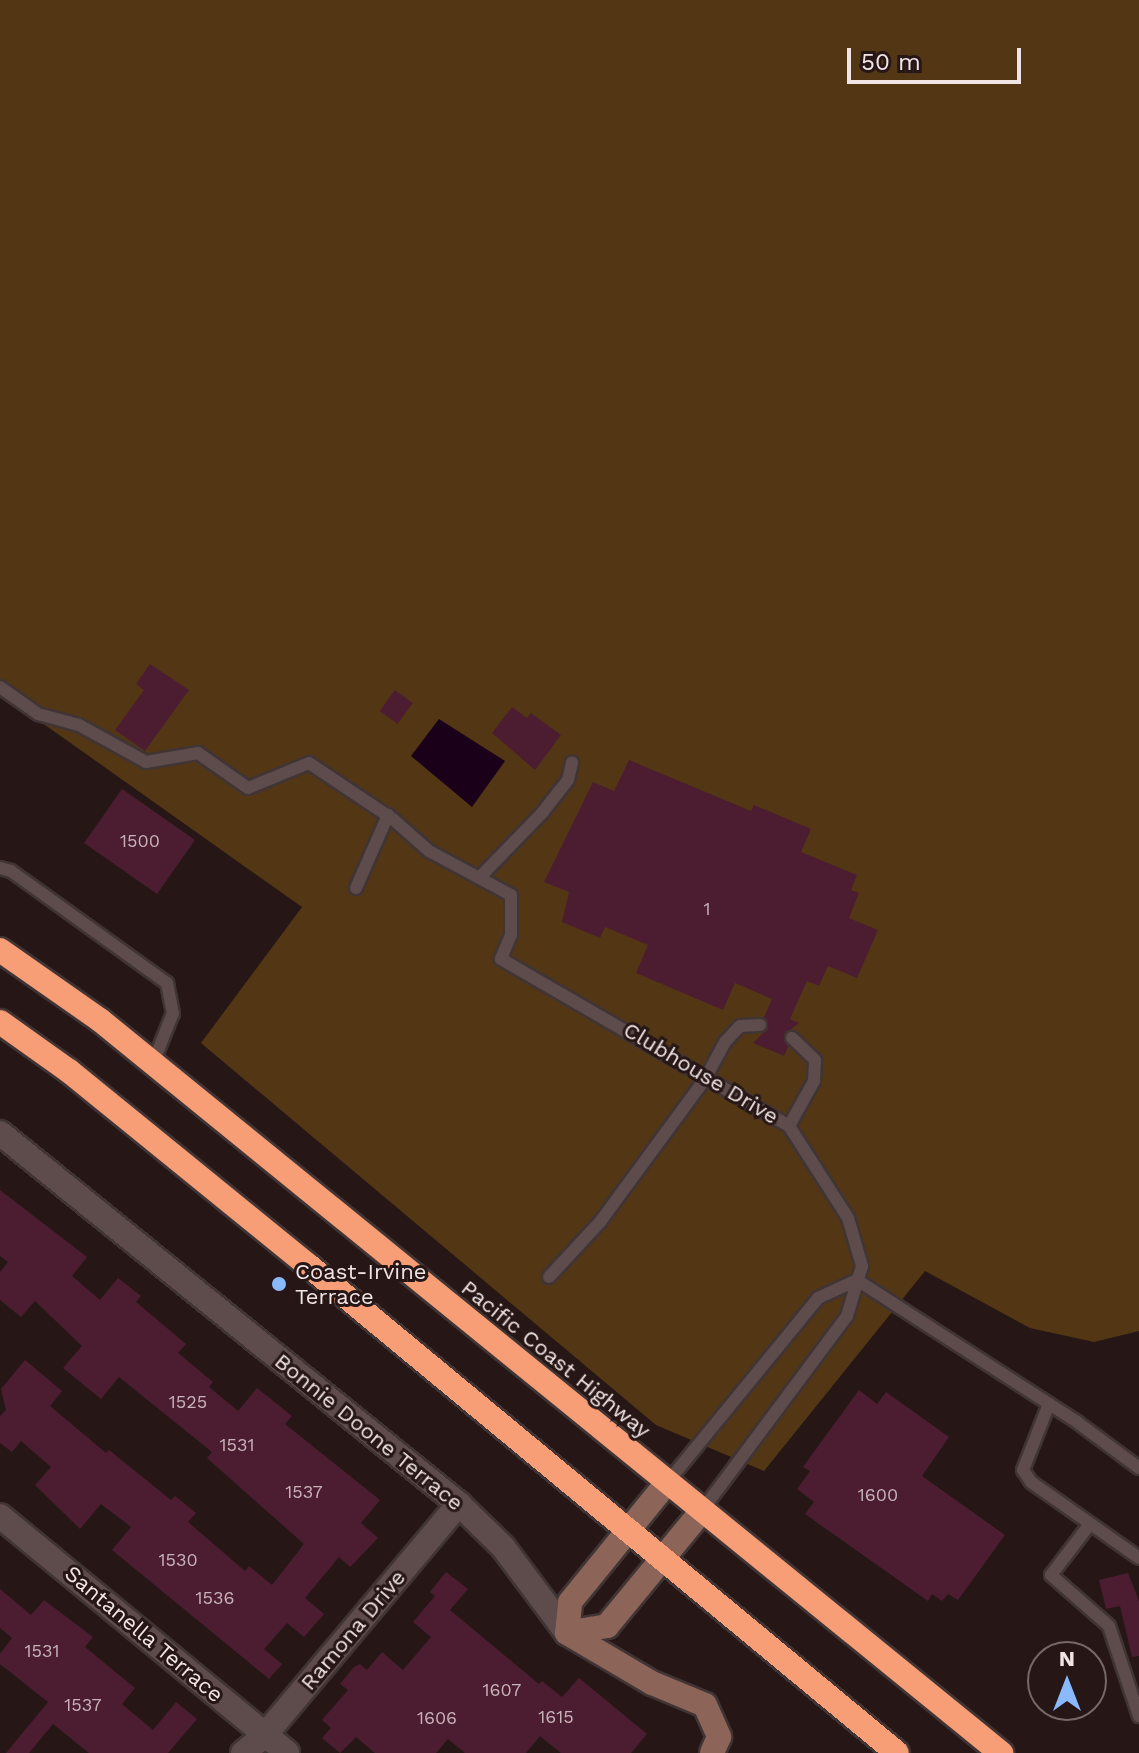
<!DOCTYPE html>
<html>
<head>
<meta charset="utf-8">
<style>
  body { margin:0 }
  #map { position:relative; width:1139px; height:1753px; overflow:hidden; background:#261716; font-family:"Work Sans",sans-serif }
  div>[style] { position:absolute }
  .green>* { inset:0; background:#533714 }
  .water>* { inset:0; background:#1a0019 }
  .building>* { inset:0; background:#4c1d31; transform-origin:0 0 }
  .roads { filter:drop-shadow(2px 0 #403434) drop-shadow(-2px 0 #403434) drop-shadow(0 2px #403434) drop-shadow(0 -2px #403434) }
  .lane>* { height:12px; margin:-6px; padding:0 6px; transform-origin:6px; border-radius:6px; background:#5e4b4b }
  .street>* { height:24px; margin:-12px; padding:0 12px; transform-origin:12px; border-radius:12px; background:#5e4b4b }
  .secondary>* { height:24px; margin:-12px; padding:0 12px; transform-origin:12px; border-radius:12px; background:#8c6458 }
  .highway>* { height:24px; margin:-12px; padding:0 12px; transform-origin:12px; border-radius:12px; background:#f79e76 }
  .dots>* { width:22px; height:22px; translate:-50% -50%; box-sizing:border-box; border:4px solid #261716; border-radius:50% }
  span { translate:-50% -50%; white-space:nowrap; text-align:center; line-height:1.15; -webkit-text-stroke:6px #261716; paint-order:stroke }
  .number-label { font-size:18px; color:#c7b2b7 }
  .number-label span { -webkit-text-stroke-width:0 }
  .street-label { font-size:22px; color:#f0e4e4 }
  .poi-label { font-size:22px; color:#f0e4e4 }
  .left { translate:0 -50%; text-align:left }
  .north { position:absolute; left:1027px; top:1641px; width:80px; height:80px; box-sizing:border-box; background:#261716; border:2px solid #776968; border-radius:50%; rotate:0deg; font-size:22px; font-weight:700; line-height:32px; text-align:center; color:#f0e4e4 }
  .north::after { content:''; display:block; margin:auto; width:28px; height:36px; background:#8abafc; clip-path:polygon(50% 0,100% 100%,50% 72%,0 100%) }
  .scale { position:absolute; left:847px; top:48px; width:174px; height:36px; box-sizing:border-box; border:4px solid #f0e4e4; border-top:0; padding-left:10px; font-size:24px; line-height:28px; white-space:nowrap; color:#f0e4e4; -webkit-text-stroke:6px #261716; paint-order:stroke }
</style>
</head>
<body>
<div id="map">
  <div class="green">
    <i style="clip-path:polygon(0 0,1139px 0,1139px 1331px,1094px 1342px,1030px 1328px,925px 1271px,764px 1471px,656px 1425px,201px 1043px,302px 907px,0 693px)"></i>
  </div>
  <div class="water">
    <i style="clip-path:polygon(439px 719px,505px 761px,472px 807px,411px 756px)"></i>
  </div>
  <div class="building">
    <i style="clip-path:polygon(150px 664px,189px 690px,145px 751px,115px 730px,144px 690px,136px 684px)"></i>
    <i style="left:395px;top:690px;width:22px;height:26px;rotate:36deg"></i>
    <i style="clip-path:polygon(512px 707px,527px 718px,531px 713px,561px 735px,535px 770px,492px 733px)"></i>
    <i style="clip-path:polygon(629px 760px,751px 811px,754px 805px,811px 829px,801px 852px,857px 875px,851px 890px,859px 893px,849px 918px,878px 930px,857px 978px,828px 966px,819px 986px,807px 981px,790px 1019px,799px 1023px,784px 1035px,788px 1047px,784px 1056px,753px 1043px,768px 1028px,764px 1017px,772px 999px,735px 983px,723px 1010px,636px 973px,648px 945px,605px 927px,600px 938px,562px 922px,569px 892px,544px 882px,593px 782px,614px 791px)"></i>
    <i style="left:122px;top:789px;width:89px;height:66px;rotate:35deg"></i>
    <i style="clip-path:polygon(0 1190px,87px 1257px,72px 1276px,100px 1300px,118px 1278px,141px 1296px,136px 1302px,186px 1344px,178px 1353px,213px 1382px,209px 1387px,238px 1411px,257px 1388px,292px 1416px,285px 1424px,380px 1500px,361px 1523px,378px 1538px,350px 1567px,339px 1557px,305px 1598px,324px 1614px,304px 1637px,287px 1623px,264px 1649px,282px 1664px,269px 1679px,112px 1550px,131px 1527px,101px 1504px,80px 1529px,35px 1485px,51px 1467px,21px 1441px,12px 1452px,0 1443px,0 1416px,6px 1410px,1px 1389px,25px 1360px,62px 1391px,50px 1406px,106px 1453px,109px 1450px,171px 1500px,175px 1496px,196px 1513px,188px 1522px,245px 1571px,249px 1566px,272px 1585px,304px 1544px,207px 1458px,212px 1452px,119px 1377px,101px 1399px,63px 1368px,82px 1346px,35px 1301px,21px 1317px,0 1300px,0 1272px,8px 1262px,0 1256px)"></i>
    <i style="clip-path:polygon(859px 1390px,877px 1404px,886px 1392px,949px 1437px,922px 1476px,1005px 1535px,958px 1600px,948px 1594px,942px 1601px,932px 1594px,928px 1601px,805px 1514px,814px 1502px,797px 1489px,810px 1471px,803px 1467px)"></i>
    <i style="clip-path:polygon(446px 1572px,468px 1589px,450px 1610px,539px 1684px,542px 1681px,562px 1697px,579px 1678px,647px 1734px,631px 1753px,561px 1753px,540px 1736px,526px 1753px,465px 1753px,448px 1739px,436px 1753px,375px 1753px,356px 1737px,340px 1753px,322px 1738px,331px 1728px,322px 1720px,348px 1690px,340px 1684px,354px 1667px,360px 1664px,367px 1670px,382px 1652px,403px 1670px,431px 1637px,413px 1622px,435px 1596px,430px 1592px)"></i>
    <i style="clip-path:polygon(1128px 1573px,1139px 1601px,1139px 1656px,1132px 1657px,1120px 1606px,1106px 1609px,1099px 1580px)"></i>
    <i style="clip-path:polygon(0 1589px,31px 1615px,44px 1600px,93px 1637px,85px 1647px,135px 1688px,122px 1704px,153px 1730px,176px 1702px,197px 1719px,168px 1753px,89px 1753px,53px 1724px,29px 1753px,6px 1753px,48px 1702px,0 1664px,0 1654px,12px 1638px,0 1628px)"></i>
  </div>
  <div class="roads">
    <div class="lane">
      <i style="left:0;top:687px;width:47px;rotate:35.4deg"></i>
      <i style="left:38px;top:714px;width:42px;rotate:15deg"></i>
      <i style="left:79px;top:725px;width:77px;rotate:28.9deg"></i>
      <i style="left:146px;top:762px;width:53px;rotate:-9.8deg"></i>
      <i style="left:198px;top:753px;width:61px;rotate:35deg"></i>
      <i style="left:248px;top:788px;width:66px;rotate:-22.3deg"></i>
      <i style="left:309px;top:763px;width:102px;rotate:33.8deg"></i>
      <i style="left:394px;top:820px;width:47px;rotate:41.5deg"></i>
      <i style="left:429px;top:851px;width:93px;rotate:28.2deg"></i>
      <i style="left:511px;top:895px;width:40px;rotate:90deg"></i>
      <i style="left:511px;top:935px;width:26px;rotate:113deg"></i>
      <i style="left:501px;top:959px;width:333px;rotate:30.1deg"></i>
      <i style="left:789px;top:1126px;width:109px;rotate:57.3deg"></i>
      <i style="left:848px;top:1218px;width:50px;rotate:73.7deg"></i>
      <i style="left:862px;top:1266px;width:52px;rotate:106.7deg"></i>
      <i style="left:847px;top:1316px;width:244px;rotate:126.7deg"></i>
      <i style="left:0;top:868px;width:11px;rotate:15deg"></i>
      <i style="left:11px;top:871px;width:192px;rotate:35.7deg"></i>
      <i style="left:167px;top:983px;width:31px;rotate:79deg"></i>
      <i style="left:173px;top:1013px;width:54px;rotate:111.8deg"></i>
      <i style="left:481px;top:876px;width:88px;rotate:-45.9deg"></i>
      <i style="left:542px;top:813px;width:42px;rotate:-51.8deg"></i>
      <i style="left:568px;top:780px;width:18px;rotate:-77deg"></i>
      <i style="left:356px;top:888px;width:80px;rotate:-66.3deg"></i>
      <i style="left:789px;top:1126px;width:51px;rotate:-60.9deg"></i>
      <i style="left:814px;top:1081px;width:21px;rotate:-87deg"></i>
      <i style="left:815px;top:1060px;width:32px;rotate:-136deg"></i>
      <i style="left:549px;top:1277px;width:75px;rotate:-47.2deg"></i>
      <i style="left:600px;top:1222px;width:177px;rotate:-53.7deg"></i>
      <i style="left:705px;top:1079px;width:42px;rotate:-61.6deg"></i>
      <i style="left:725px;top:1042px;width:22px;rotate:-47deg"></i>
      <i style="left:740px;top:1026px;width:20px;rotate:-3deg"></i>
      <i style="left:857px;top:1280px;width:262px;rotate:32.8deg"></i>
      <i style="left:1077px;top:1422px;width:77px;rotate:36.6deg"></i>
      <i style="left:1049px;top:1404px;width:71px;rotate:111.5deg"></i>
      <i style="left:1023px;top:1470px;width:14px;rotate:56deg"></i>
      <i style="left:1031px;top:1482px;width:132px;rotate:35.1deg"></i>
      <i style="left:666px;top:1484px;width:240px;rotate:-50.7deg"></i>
      <i style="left:818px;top:1298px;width:43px;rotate:-24.8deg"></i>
      <i style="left:1090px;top:1524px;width:64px;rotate:127.4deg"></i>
      <i style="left:1051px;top:1575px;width:77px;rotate:41.3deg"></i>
      <i style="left:1109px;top:1626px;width:95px;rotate:71.6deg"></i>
    </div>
    <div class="street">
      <i style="left:0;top:1133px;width:590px;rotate:38.95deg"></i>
      <i style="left:459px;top:1504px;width:62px;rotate:44.3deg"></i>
      <i style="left:503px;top:1547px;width:107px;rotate:53.3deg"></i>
      <i style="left:0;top:1516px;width:372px;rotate:39.5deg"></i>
      <i style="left:243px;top:1753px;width:28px;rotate:-39deg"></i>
      <i style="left:265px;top:1735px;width:302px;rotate:-50deg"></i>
    </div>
    <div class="secondary">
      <i style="left:567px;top:1633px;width:99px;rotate:30.5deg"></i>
      <i style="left:652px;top:1683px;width:57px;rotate:22.5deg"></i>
      <i style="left:705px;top:1705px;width:35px;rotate:66deg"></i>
      <i style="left:719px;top:1737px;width:17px;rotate:114deg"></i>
      <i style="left:567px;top:1633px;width:41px;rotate:-9.9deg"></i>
      <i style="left:607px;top:1626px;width:148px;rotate:-50.5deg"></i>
      <i style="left:567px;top:1633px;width:31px;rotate:-84deg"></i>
      <i style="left:570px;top:1602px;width:152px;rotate:-50.9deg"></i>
    </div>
    <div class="highway">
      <i style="left:0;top:950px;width:122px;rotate:35deg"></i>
      <i style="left:100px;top:1020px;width:1162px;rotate:39.13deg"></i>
      <i style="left:0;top:1022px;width:85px;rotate:35.4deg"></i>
      <i style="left:69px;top:1071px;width:309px;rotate:39.1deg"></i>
      <i style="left:309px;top:1266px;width:763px;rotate:39.63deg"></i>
    </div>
  </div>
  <div class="dots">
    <i style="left:279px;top:1284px;background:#8abafc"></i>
  </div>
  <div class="number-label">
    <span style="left:140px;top:841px">1500</span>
    <span style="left:707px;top:909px">1</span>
    <span style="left:188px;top:1402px">1525</span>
    <span style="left:237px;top:1445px">1531</span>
    <span style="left:304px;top:1492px">1537</span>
    <span style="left:878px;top:1495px">1600</span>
    <span style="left:178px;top:1560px">1530</span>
    <span style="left:215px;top:1598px">1536</span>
    <span style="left:42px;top:1651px">1531</span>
    <span style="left:502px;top:1690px">1607</span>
    <span style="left:83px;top:1705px">1537</span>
    <span style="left:556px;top:1717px">1615</span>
    <span style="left:437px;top:1718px">1606</span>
  </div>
  <div class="street-label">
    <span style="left:701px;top:1073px;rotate:31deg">Clubhouse Drive</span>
    <span style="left:556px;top:1359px;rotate:39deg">Pacific Coast Highway</span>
    <span style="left:369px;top:1432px;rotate:39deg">Bonnie Doone Terrace</span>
    <span style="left:353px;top:1630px;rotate:-50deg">Ramona Drive</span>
    <span style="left:144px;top:1634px;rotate:40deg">Santanella Terrace</span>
  </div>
  <div class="poi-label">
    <span class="left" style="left:295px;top:1284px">Coast-Irvine<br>Terrace</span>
  </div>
  <div class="north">N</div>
  <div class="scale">50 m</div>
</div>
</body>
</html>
